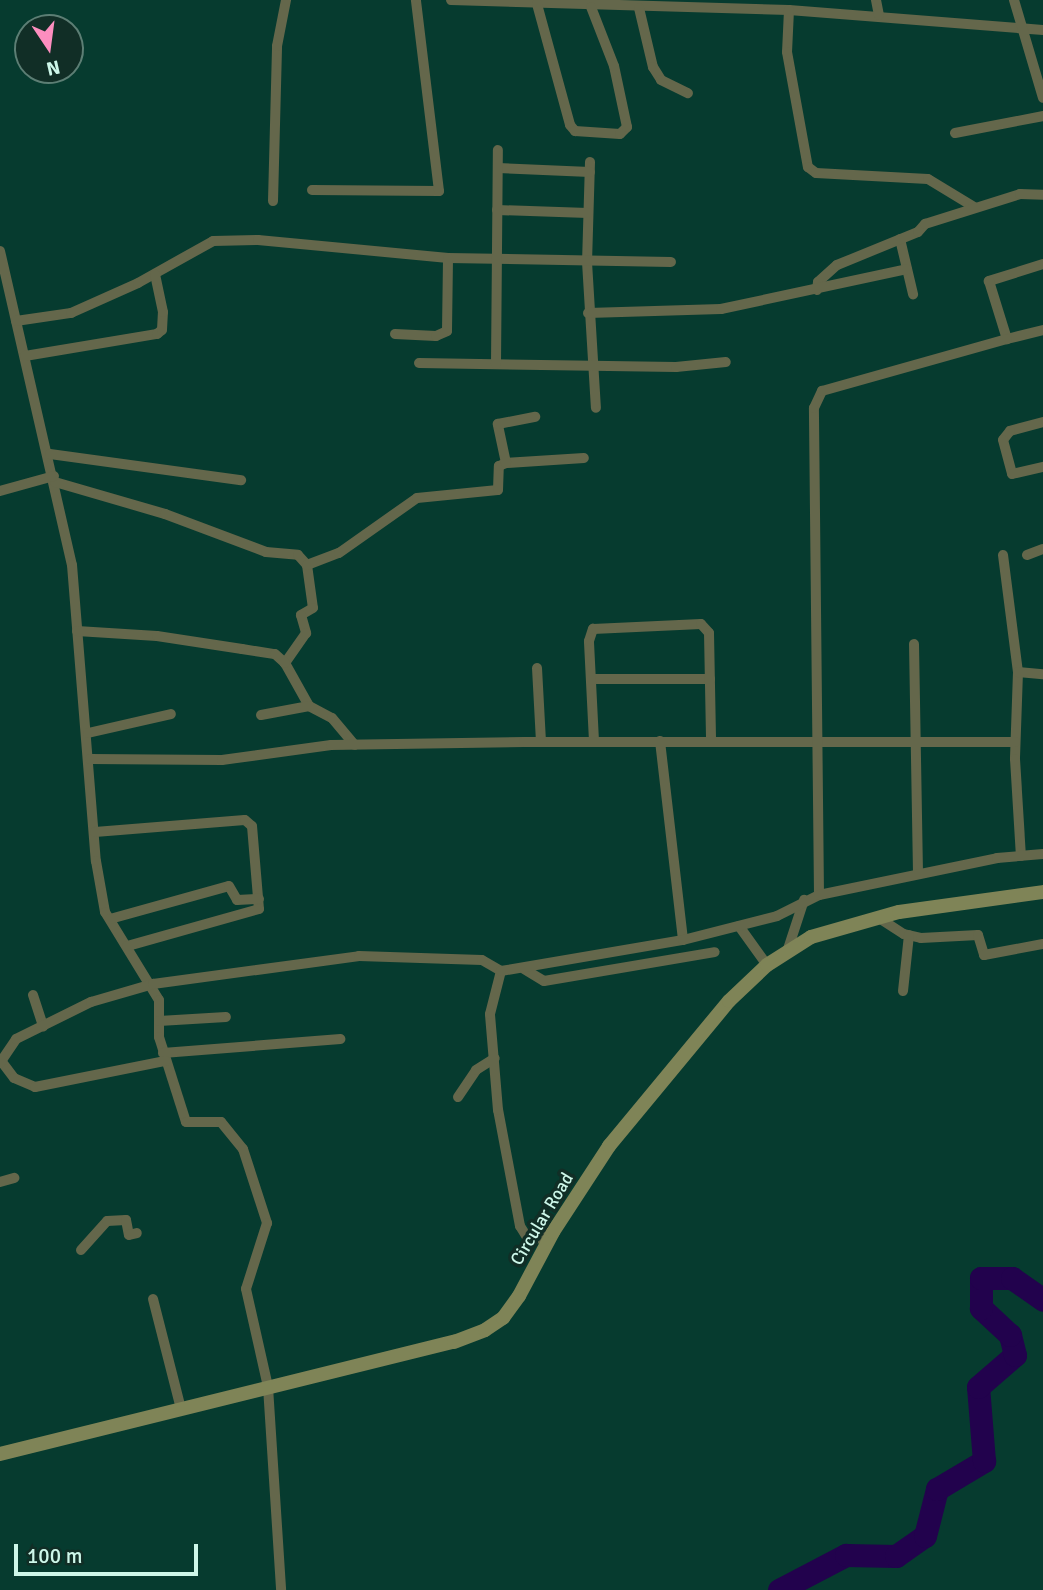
<!DOCTYPE html>
<html>
<head>
<meta charset="utf-8">
<style>
  body { margin:0 }
  #map { position:relative; width:1043px; height:1590px; overflow:hidden; background:#063b2f; font-family:Signika,sans-serif }
  div>[style] { position:absolute }
  .river>* { height:23px; margin:-11.5px; padding:0 11.5px; transform-origin:11.5px; border-radius:11.5px; background:#22024d }
  .street>* { height:10px; margin:-5px; padding:0 5px; transform-origin:5px; border-radius:5px; background:#64674b }
  .secondary>* { height:14px; margin:-7px; padding:0 7px; transform-origin:7px; border-radius:7px; background:#7f8457 }
  span { translate:-50% -50%; white-space:nowrap; text-align:center; line-height:1.15; -webkit-text-stroke:7px #112e26; paint-order:stroke }
  .street-label { font-size:18px; color:#cdf7e9 }
  .north { position:absolute; left:14px; top:14px; width:70px; height:70px; box-sizing:border-box; background:#112e26; border:2px solid #5c7e74; border-radius:50%; rotate:167deg; font-size:19px; font-weight:700; line-height:28px; text-align:center; color:#cdf7e9 }
  .north::after { content:''; display:block; margin:auto; width:24px; height:32px; background:#fd8ebf; clip-path:polygon(50% 0,100% 100%,50% 72%,0 100%) }
  .scale { position:absolute; left:14px; top:1544px; width:184px; height:32px; box-sizing:border-box; border:4px solid #cdf7e9; border-top:0; padding-left:9px; font-size:21px; line-height:24px; white-space:nowrap; color:#cdf7e9; -webkit-text-stroke:5px #112e26; paint-order:stroke }
</style>
</head>
<body>
<div id="map">
  <div class="river">
    <i style="left:779px;top:1590px;width:76px;rotate:-27.6deg"></i>
    <i style="left:846px;top:1555px;width:50px;rotate:1.1deg"></i>
    <i style="left:896px;top:1556px;width:35px;rotate:-35deg"></i>
    <i style="left:925px;top:1536px;width:49px;rotate:-75.7deg"></i>
    <i style="left:937px;top:1489px;width:55px;rotate:-30.8deg"></i>
    <i style="left:984px;top:1461px;width:74px;rotate:-94.6deg"></i>
    <i style="left:978px;top:1387px;width:49px;rotate:-40.9deg"></i>
    <i style="left:1015px;top:1355px;width:21px;rotate:-104deg"></i>
    <i style="left:1010px;top:1335px;width:40px;rotate:-137deg"></i>
    <i style="left:981px;top:1308px;width:30px;rotate:-90deg"></i>
    <i style="left:981px;top:1278px;width:31px"></i>
    <i style="left:1012px;top:1278px;width:38px;rotate:35deg"></i>
  </div>
  <div class="street">
    <i style="left:451px;top:0;width:338px;rotate:1.7deg"></i>
    <i style="left:789px;top:10px;width:255px;rotate:4.5deg"></i>
    <i style="left:876px;top:0;width:15px;rotate:79deg"></i>
    <i style="left:1014px;top:0;width:102px;rotate:73.5deg"></i>
    <i style="left:537px;top:4px;width:125px;rotate:74.7deg"></i>
    <i style="left:570px;top:125px;width:8px;rotate:50deg"></i>
    <i style="left:575px;top:131px;width:45px;rotate:3.8deg"></i>
    <i style="left:620px;top:134px;width:10px;rotate:-45deg"></i>
    <i style="left:627px;top:127px;width:62px;rotate:-102deg"></i>
    <i style="left:614px;top:66px;width:63px;rotate:-111.3deg"></i>
    <i style="left:639px;top:8px;width:61px;rotate:76.7deg"></i>
    <i style="left:653px;top:67px;width:15px;rotate:58deg"></i>
    <i style="left:661px;top:80px;width:30px;rotate:26deg"></i>
    <i style="left:789px;top:10px;width:42px;rotate:92.7deg"></i>
    <i style="left:787px;top:52px;width:117px;rotate:79.7deg"></i>
    <i style="left:808px;top:167px;width:10px;rotate:37deg"></i>
    <i style="left:816px;top:173px;width:112px;rotate:3.1deg"></i>
    <i style="left:928px;top:179px;width:54px;rotate:31.3deg"></i>
    <i style="left:955px;top:133px;width:90px;rotate:-10.9deg"></i>
    <i style="left:590px;top:162px;width:100px;rotate:91.7deg"></i>
    <i style="left:587px;top:262px;width:146px;rotate:86.5deg"></i>
    <i style="left:498px;top:168px;width:92px;rotate:2.5deg"></i>
    <i style="left:312px;top:190px;width:127px;rotate:0.5deg"></i>
    <i style="left:439px;top:191px;width:192px;rotate:-96.9deg"></i>
    <i style="left:273px;top:201px;width:155px;rotate:-88.5deg"></i>
    <i style="left:277px;top:46px;width:47px;rotate:-78.9deg"></i>
    <i style="left:497px;top:210px;width:91px;rotate:1.9deg"></i>
    <i style="left:900px;top:239px;width:57px;rotate:76.7deg"></i>
    <i style="left:0;top:251px;width:322px;rotate:77.1deg"></i>
    <i style="left:72px;top:565px;width:297px;rotate:85.4deg"></i>
    <i style="left:96px;top:861px;width:52px;rotate:80deg"></i>
    <i style="left:105px;top:912px;width:103px;rotate:58.5deg"></i>
    <i style="left:159px;top:1000px;width:37px;rotate:90deg"></i>
    <i style="left:159px;top:1037px;width:89px;rotate:72.4deg"></i>
    <i style="left:186px;top:1122px;width:35px"></i>
    <i style="left:221px;top:1122px;width:35px;rotate:51deg"></i>
    <i style="left:243px;top:1149px;width:78px;rotate:72deg"></i>
    <i style="left:267px;top:1223px;width:69px;rotate:107.7deg"></i>
    <i style="left:246px;top:1289px;width:100px;rotate:77.3deg"></i>
    <i style="left:268px;top:1387px;width:203px;rotate:86.3deg"></i>
    <i style="left:1043px;top:264px;width:57px;rotate:162.5deg"></i>
    <i style="left:989px;top:281px;width:61px;rotate:72.8deg"></i>
    <i style="left:1007px;top:339px;width:37px;rotate:-14deg"></i>
    <i style="left:817px;top:290px;width:8px;rotate:-83deg"></i>
    <i style="left:818px;top:282px;width:25px;rotate:-42deg"></i>
    <i style="left:837px;top:265px;width:87px;rotate:-22.2deg"></i>
    <i style="left:918px;top:232px;width:11px;rotate:-49deg"></i>
    <i style="left:925px;top:224px;width:100px;rotate:-17.5deg"></i>
    <i style="left:1020px;top:194px;width:23px;rotate:2deg"></i>
    <i style="left:588px;top:313px;width:133px;rotate:-1.7deg"></i>
    <i style="left:721px;top:309px;width:190px;rotate:-12.1deg"></i>
    <i style="left:16px;top:321px;width:56px;rotate:-8.3deg"></i>
    <i style="left:71px;top:313px;width:73px;rotate:-24.1deg"></i>
    <i style="left:138px;top:283px;width:86px;rotate:-29.2deg"></i>
    <i style="left:213px;top:241px;width:45px;rotate:-1.3deg"></i>
    <i style="left:258px;top:240px;width:191px;rotate:5.4deg"></i>
    <i style="left:448px;top:258px;width:223px;rotate:1deg"></i>
    <i style="left:395px;top:334px;width:41px;rotate:2.8deg"></i>
    <i style="left:436px;top:336px;width:12px;rotate:-24deg"></i>
    <i style="left:447px;top:331px;width:73px;rotate:-89.2deg"></i>
    <i style="left:25px;top:356px;width:134px;rotate:-9.5deg"></i>
    <i style="left:157px;top:334px;width:6px;rotate:-39deg"></i>
    <i style="left:162px;top:330px;width:18px;rotate:-87deg"></i>
    <i style="left:163px;top:312px;width:38px;rotate:-102deg"></i>
    <i style="left:419px;top:363px;width:257px;rotate:0.9deg"></i>
    <i style="left:676px;top:367px;width:50px;rotate:-5.7deg"></i>
    <i style="left:496px;top:364px;width:214px;rotate:-89.5deg"></i>
    <i style="left:1043px;top:422px;width:34px;rotate:165deg"></i>
    <i style="left:1010px;top:431px;width:11px;rotate:128deg"></i>
    <i style="left:1003px;top:440px;width:35px;rotate:75deg"></i>
    <i style="left:1012px;top:474px;width:32px;rotate:-13deg"></i>
    <i style="left:50px;top:454px;width:193px;rotate:7.8deg"></i>
    <i style="left:506px;top:463px;width:78px;rotate:-3.7deg"></i>
    <i style="left:55px;top:482px;width:115px;rotate:16.2deg"></i>
    <i style="left:165px;top:514px;width:108px;rotate:20.6deg"></i>
    <i style="left:266px;top:552px;width:32px;rotate:5deg"></i>
    <i style="left:298px;top:555px;width:13px;rotate:48deg"></i>
    <i style="left:307px;top:565px;width:43px;rotate:82.1deg"></i>
    <i style="left:313px;top:608px;width:14px;rotate:150deg"></i>
    <i style="left:301px;top:615px;width:19px;rotate:74deg"></i>
    <i style="left:306px;top:633px;width:37px;rotate:125deg"></i>
    <i style="left:285px;top:663px;width:49px;rotate:60.8deg"></i>
    <i style="left:309px;top:706px;width:26px;rotate:28deg"></i>
    <i style="left:332px;top:718px;width:35px;rotate:50deg"></i>
    <i style="left:0;top:491px;width:56px;rotate:-15.5deg"></i>
    <i style="left:1003px;top:555px;width:118px;rotate:82.7deg"></i>
    <i style="left:1018px;top:672px;width:87px;rotate:92deg"></i>
    <i style="left:1015px;top:759px;width:97px;rotate:86.5deg"></i>
    <i style="left:1027px;top:555px;width:17px;rotate:-21deg"></i>
    <i style="left:307px;top:565px;width:34px;rotate:-21deg"></i>
    <i style="left:339px;top:553px;width:95px;rotate:-35.2deg"></i>
    <i style="left:417px;top:498px;width:81px;rotate:-5.6deg"></i>
    <i style="left:498px;top:490px;width:24px;rotate:-88deg"></i>
    <i style="left:499px;top:466px;width:8px;rotate:-23deg"></i>
    <i style="left:506px;top:463px;width:40px;rotate:-102deg"></i>
    <i style="left:498px;top:424px;width:38px;rotate:-11deg"></i>
    <i style="left:77px;top:631px;width:80px;rotate:3.6deg"></i>
    <i style="left:157px;top:636px;width:86px;rotate:8.7deg"></i>
    <i style="left:242px;top:649px;width:33px;rotate:9deg"></i>
    <i style="left:275px;top:654px;width:13px;rotate:42deg"></i>
    <i style="left:914px;top:644px;width:230px;rotate:89deg"></i>
    <i style="left:537px;top:668px;width:74px;rotate:86.9deg"></i>
    <i style="left:1018px;top:672px;width:25px;rotate:5deg"></i>
    <i style="left:591px;top:679px;width:119px"></i>
    <i style="left:261px;top:715px;width:49px;rotate:-10.6deg"></i>
    <i style="left:88px;top:733px;width:85px;rotate:-12.9deg"></i>
    <i style="left:594px;top:741px;width:100px;rotate:-92.9deg"></i>
    <i style="left:589px;top:641px;width:13px;rotate:-72deg"></i>
    <i style="left:593px;top:629px;width:108px;rotate:-2.7deg"></i>
    <i style="left:701px;top:624px;width:12px;rotate:48deg"></i>
    <i style="left:709px;top:633px;width:108px;rotate:88.9deg"></i>
    <i style="left:660px;top:741px;width:200px;rotate:83.4deg"></i>
    <i style="left:90px;top:759px;width:132px;rotate:0.4deg"></i>
    <i style="left:222px;top:760px;width:110px;rotate:-7.8deg"></i>
    <i style="left:331px;top:745px;width:193px;rotate:-0.9deg"></i>
    <i style="left:524px;top:742px;width:491px"></i>
    <i style="left:95px;top:832px;width:150px;rotate:-4.6deg"></i>
    <i style="left:245px;top:820px;width:9px;rotate:41deg"></i>
    <i style="left:252px;top:826px;width:83px;rotate:85.2deg"></i>
    <i style="left:259px;top:909px;width:137px;rotate:164.3deg"></i>
    <i style="left:819px;top:895px;width:487px;rotate:-90.6deg"></i>
    <i style="left:814px;top:408px;width:19px;rotate:-65deg"></i>
    <i style="left:822px;top:391px;width:192px;rotate:-15.7deg"></i>
    <i style="left:879px;top:918px;width:30px;rotate:33deg"></i>
    <i style="left:904px;top:934px;width:17px;rotate:13deg"></i>
    <i style="left:921px;top:938px;width:57px;rotate:-3deg"></i>
    <i style="left:978px;top:935px;width:21px;rotate:73deg"></i>
    <i style="left:984px;top:955px;width:60px;rotate:-10.6deg"></i>
    <i style="left:110px;top:919px;width:123px;rotate:-15.5deg"></i>
    <i style="left:229px;top:886px;width:16px;rotate:60deg"></i>
    <i style="left:237px;top:900px;width:22px;rotate:-3deg"></i>
    <i style="left:739px;top:926px;width:48px;rotate:54.3deg"></i>
    <i style="left:787px;top:952px;width:55px;rotate:-71.9deg"></i>
    <i style="left:524px;top:969px;width:23px;rotate:31deg"></i>
    <i style="left:544px;top:981px;width:173px;rotate:-9.6deg"></i>
    <i style="left:903px;top:991px;width:56px;rotate:-83.9deg"></i>
    <i style="left:33px;top:995px;width:33px;rotate:72deg"></i>
    <i style="left:159px;top:1021px;width:67px;rotate:-3.4deg"></i>
    <i style="left:163px;top:1053px;width:178px;rotate:-4.5deg"></i>
    <i style="left:2px;top:1062px;width:20px;rotate:53deg"></i>
    <i style="left:14px;top:1078px;width:23px;rotate:23deg"></i>
    <i style="left:35px;top:1087px;width:133px;rotate:-11.3deg"></i>
    <i style="left:0;top:1063px;width:29px;rotate:-56deg"></i>
    <i style="left:16px;top:1039px;width:84px;rotate:-26.3deg"></i>
    <i style="left:91px;top:1002px;width:65px;rotate:-16.2deg"></i>
    <i style="left:153px;top:984px;width:208px;rotate:-7.7deg"></i>
    <i style="left:359px;top:956px;width:123px;rotate:1.9deg"></i>
    <i style="left:482px;top:960px;width:22px;rotate:30deg"></i>
    <i style="left:458px;top:1097px;width:32px;rotate:-56deg"></i>
    <i style="left:476px;top:1070px;width:22px;rotate:-32deg"></i>
    <i style="left:0;top:1182px;width:15px;rotate:-16deg"></i>
    <i style="left:553px;top:1232px;width:25px;rotate:157deg"></i>
    <i style="left:530px;top:1242px;width:19px;rotate:-122deg"></i>
    <i style="left:520px;top:1226px;width:118px;rotate:-100.7deg"></i>
    <i style="left:498px;top:1110px;width:96px;rotate:-94.8deg"></i>
    <i style="left:490px;top:1014px;width:44px;rotate:-75.7deg"></i>
    <i style="left:501px;top:971px;width:185px;rotate:-9.7deg"></i>
    <i style="left:683px;top:940px;width:97px;rotate:-14.3deg"></i>
    <i style="left:777px;top:916px;width:47px;rotate:-26.6deg"></i>
    <i style="left:819px;top:895px;width:182px;rotate:-11.7deg"></i>
    <i style="left:997px;top:858px;width:46px;rotate:-5deg"></i>
    <i style="left:81px;top:1250px;width:39px;rotate:-48deg"></i>
    <i style="left:107px;top:1221px;width:19px;rotate:-3deg"></i>
    <i style="left:126px;top:1220px;width:15px;rotate:79deg"></i>
    <i style="left:129px;top:1235px;width:8px;rotate:-14deg"></i>
    <i style="left:153px;top:1299px;width:114px;rotate:75.7deg"></i>
  </div>
  <div class="secondary">
    <i style="left:0;top:1454px;width:468px;rotate:-13.9deg"></i>
    <i style="left:454px;top:1342px;width:33px;rotate:-21deg"></i>
    <i style="left:485px;top:1330px;width:22px;rotate:-34deg"></i>
    <i style="left:503px;top:1318px;width:27px;rotate:-54deg"></i>
    <i style="left:519px;top:1296px;width:72px;rotate:-62deg"></i>
    <i style="left:553px;top:1232px;width:103px;rotate:-56.9deg"></i>
    <i style="left:609px;top:1146px;width:188px;rotate:-50.4deg"></i>
    <i style="left:729px;top:1001px;width:52px;rotate:-43.5deg"></i>
    <i style="left:767px;top:965px;width:52px;rotate:-32.5deg"></i>
    <i style="left:811px;top:937px;width:91px;rotate:-15.9deg"></i>
    <i style="left:899px;top:912px;width:145px;rotate:-7.9deg"></i>
  </div>
  <div class="street-label">
    <span style="left:542px;top:1219px;rotate:-59deg">Circular Road</span>
  </div>
  <div class="north">N</div>
  <div class="scale">100 m</div>
</div>
</body>
</html>
